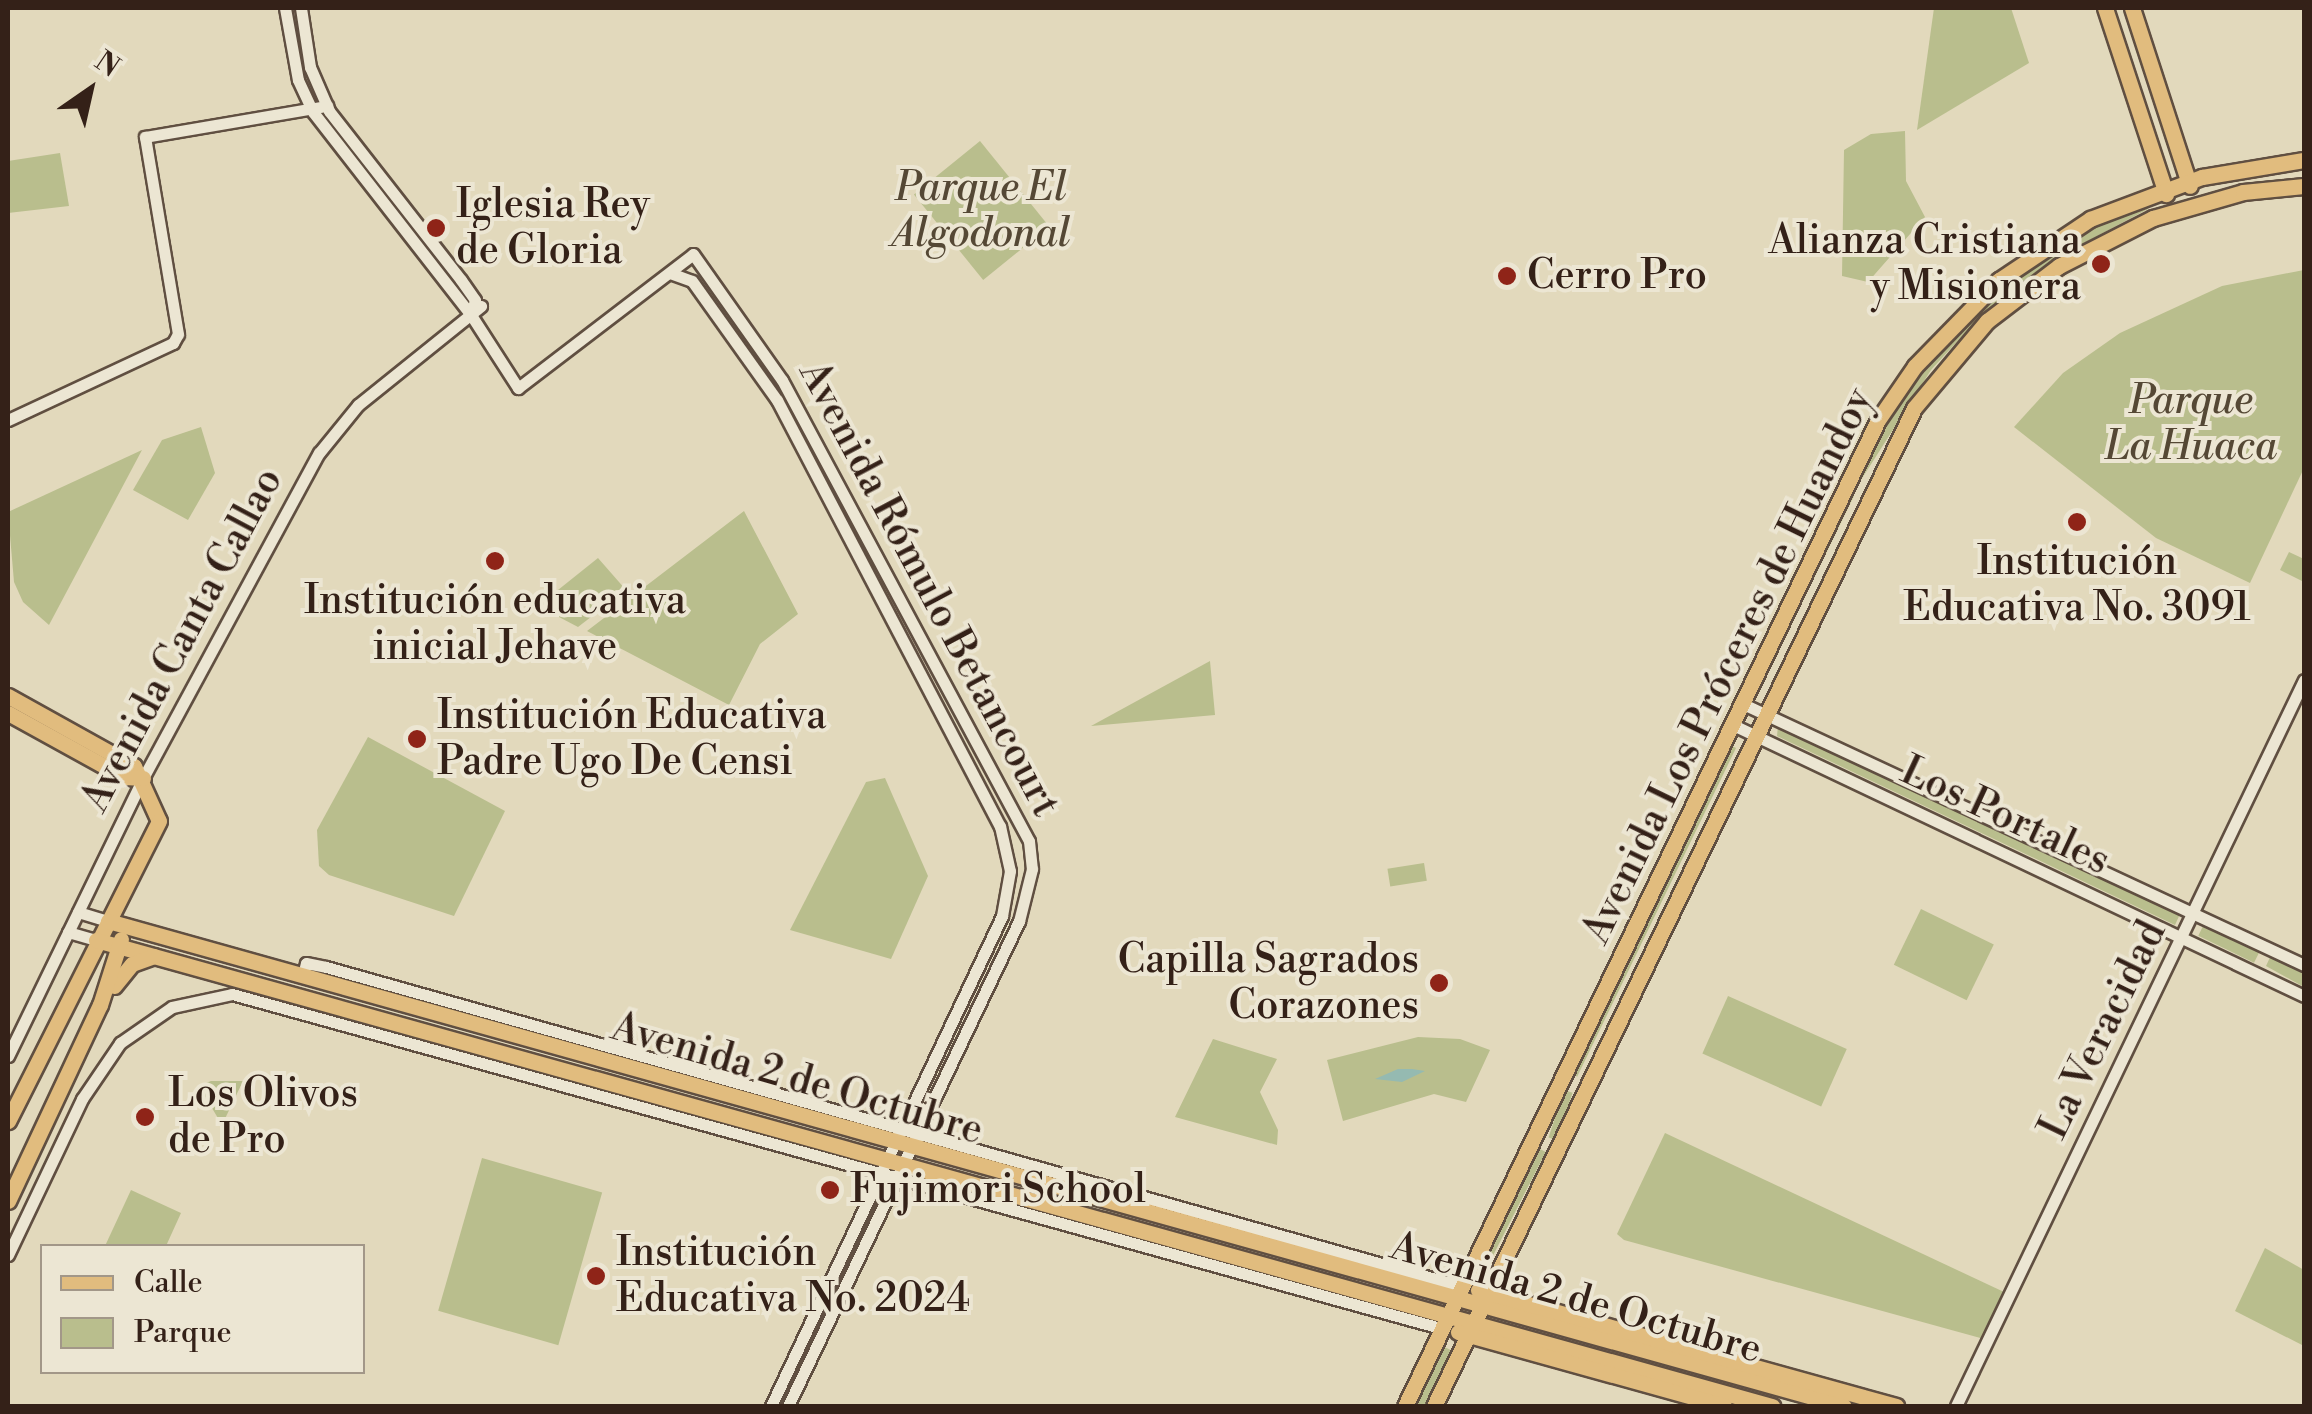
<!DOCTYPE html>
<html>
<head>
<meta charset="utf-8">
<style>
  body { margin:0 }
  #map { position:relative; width:2312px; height:1414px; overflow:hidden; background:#e2d9bc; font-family:"Libre Bodoni",serif }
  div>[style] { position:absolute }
  .green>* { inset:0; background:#b9be8d; transform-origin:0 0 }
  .water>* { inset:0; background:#95bab1 }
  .roads { filter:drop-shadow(2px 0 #604f41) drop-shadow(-2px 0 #604f41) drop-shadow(0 2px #604f41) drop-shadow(0 -2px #604f41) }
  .minor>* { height:11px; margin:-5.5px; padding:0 5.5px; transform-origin:5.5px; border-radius:5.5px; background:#ece6d3 }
  .major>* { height:15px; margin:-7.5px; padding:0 7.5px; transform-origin:7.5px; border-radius:7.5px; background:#e1bc7e }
  .dots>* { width:28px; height:28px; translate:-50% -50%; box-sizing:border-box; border:5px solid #ece6d3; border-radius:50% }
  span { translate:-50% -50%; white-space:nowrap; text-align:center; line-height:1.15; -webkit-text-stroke:8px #ece6d3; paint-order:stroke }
  .park-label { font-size:40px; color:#554835; font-style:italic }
  .poi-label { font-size:40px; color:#342118 }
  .left { translate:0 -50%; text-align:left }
  .right { translate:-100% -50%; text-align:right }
  .street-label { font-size:40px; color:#342118 }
  .frame { position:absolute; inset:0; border:10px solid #342118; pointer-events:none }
  .legend { position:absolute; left:40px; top:1244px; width:325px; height:130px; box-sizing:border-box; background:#ece6d3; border:2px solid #a29788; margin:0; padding:12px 18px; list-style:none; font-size:30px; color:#342118 }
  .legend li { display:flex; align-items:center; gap:20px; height:50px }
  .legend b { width:50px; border:2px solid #a29788 }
  .north { position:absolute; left:40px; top:40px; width:100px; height:100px; -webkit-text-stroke:8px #ece6d3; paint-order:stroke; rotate:34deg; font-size:28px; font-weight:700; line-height:40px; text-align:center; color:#342118 }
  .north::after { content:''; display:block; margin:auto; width:35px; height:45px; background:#342118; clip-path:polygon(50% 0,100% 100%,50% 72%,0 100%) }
</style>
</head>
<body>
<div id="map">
  <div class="green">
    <i style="clip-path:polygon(1934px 8px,2011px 8px,2029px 63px,1917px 130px)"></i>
    <i style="clip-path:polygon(1905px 131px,1906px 181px,1925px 217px,1868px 282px,1842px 276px,1844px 150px,1871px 134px)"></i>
    <i style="left:980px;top:141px;width:110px;height:85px;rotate:51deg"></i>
    <i style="clip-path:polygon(60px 153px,69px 206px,8px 213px,8px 161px)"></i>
    <i style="clip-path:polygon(2144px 199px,2148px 209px,2050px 261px,1984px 312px,1931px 370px,1861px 480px,1852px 475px,1898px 395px,1975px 307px,2062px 241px)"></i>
    <i style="clip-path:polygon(2304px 270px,2304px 468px,2250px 583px,2156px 538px,2014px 427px,2063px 373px,2120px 333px,2222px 286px)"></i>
    <i style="clip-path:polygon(201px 427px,215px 473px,188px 520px,133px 490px,162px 440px)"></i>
    <i style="clip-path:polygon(142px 450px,49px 625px,23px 602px,14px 582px,8px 512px)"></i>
    <i style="clip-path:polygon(1850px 490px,1854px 496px,1757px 695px,1753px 693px)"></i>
    <i style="clip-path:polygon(744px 511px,798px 614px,760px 644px,729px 705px,587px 631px)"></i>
    <i style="clip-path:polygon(2289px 552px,2304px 559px,2304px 582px,2280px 570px)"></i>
    <i style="clip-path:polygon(598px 558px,626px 590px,578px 627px,538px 606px)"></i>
    <i style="clip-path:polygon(1210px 661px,1215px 715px,1091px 726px)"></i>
    <i style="clip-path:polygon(1778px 726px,2176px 911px,2180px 914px,2175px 925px,1777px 736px)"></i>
    <i style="clip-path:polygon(368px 737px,505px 811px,454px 916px,329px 875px,319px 866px,317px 830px)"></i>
    <i style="clip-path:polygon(1728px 744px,1736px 748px,1577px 1077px,1573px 1071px)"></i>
    <i style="clip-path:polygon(885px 778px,928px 876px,891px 959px,790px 930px,866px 782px)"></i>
    <i style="left:1424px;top:863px;width:18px;height:37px;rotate:81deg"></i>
    <i style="left:1921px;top:909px;width:81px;height:62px;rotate:26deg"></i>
    <i style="left:2204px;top:924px;width:62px;height:13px;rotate:26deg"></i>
    <i style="clip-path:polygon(2272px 953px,2304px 971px,2304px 987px,2266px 966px)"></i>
    <i style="left:1728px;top:996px;width:130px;height:63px;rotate:24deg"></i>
    <i style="clip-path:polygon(1418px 1037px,1460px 1039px,1490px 1050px,1466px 1102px,1434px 1094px,1343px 1121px,1327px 1060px)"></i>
    <i style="clip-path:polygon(1213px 1039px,1277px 1059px,1260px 1092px,1278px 1130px,1277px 1145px,1175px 1117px)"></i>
    <i style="clip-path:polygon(211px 1081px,243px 1081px,222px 1125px,199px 1086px)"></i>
    <i style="left:1564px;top:1090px;width:9px;height:50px;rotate:18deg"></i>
    <i style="clip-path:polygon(1665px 1133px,2004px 1292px,1984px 1339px,1624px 1240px,1617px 1234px)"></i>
    <i style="left:1536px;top:1147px;width:11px;height:137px;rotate:27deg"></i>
    <i style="left:482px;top:1158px;width:125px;height:159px;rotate:16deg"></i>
    <i style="clip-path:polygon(131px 1190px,181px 1213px,166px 1246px,105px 1246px)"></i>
    <i style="clip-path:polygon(2265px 1248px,2304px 1270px,2304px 1346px,2235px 1311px)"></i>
    <i style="clip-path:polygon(1438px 1344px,1453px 1351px,1426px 1406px,1409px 1406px)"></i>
  </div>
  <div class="water">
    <i style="clip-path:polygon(1398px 1069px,1412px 1069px,1425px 1071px,1402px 1082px,1375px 1079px)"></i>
  </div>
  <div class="roads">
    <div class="minor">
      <i style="left:285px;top:8px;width:73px;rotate:79.8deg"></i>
      <i style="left:298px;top:80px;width:35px;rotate:65deg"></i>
      <i style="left:313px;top:112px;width:257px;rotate:52.1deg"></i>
      <i style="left:471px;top:315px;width:87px;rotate:57.2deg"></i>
      <i style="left:518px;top:388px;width:220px;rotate:-37.4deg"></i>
      <i style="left:693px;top:254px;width:154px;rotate:54.8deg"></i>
      <i style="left:782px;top:380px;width:523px;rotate:61.82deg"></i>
      <i style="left:1029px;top:841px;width:28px;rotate:84deg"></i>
      <i style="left:1032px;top:869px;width:54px;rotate:104deg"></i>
      <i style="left:1019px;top:921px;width:537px;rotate:115.47deg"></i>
      <i style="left:301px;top:8px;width:60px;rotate:81.3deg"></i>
      <i style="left:310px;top:67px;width:48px;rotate:66.6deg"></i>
      <i style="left:329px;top:111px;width:214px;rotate:52deg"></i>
      <i style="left:461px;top:280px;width:24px;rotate:55deg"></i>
      <i style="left:475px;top:300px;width:11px;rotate:105deg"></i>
      <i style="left:670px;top:273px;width:23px;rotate:20deg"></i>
      <i style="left:692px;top:281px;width:146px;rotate:54.5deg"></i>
      <i style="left:777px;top:400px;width:481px;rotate:62.4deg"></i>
      <i style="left:1000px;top:826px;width:46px;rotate:77.5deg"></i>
      <i style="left:1010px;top:871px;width:46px;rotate:100.1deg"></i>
      <i style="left:1002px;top:916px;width:542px;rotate:115.24deg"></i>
      <i style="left:8px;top:420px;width:182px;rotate:-25deg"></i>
      <i style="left:173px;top:343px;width:10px;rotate:-61deg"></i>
      <i style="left:178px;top:334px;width:200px;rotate:-99.5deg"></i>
      <i style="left:145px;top:137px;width:185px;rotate:-9.7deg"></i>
      <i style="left:1741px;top:703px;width:621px;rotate:24.96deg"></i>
      <i style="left:1731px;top:724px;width:634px;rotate:25.39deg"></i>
      <i style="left:78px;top:912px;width:31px;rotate:17deg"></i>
      <i style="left:68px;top:932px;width:29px;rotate:16deg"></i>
      <i style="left:303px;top:975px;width:12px;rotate:-76deg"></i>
      <i style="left:306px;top:963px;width:20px;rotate:11deg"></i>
      <i style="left:326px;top:967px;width:1182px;rotate:15.71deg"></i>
      <i style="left:8px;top:1056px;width:309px;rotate:-64.1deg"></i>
      <i style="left:143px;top:778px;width:370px;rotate:-61.6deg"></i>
      <i style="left:319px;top:453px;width:62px;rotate:-50.9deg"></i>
      <i style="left:358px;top:405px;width:158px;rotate:-38.8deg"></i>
      <i style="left:8px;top:1255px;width:173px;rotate:-64.6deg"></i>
      <i style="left:82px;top:1099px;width:68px;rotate:-55.8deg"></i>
      <i style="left:120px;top:1043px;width:63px;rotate:-34.7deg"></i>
      <i style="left:172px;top:1007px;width:61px;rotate:-12.2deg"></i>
      <i style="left:232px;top:994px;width:1257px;rotate:15.45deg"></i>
      <i style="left:1956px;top:1406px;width:805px;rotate:-64.39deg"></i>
    </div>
    <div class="major">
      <i style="left:2105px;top:8px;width:196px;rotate:71.8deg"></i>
      <i style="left:2132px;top:8px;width:187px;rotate:72deg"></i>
      <i style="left:8px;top:696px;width:144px;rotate:29.1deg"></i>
      <i style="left:134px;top:766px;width:60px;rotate:65.6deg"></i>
      <i style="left:159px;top:821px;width:336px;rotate:116.7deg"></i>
      <i style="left:8px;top:713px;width:132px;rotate:28.9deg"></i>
      <i style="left:124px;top:777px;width:19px;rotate:3deg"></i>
      <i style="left:108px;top:921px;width:1802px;rotate:15.61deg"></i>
      <i style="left:96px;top:940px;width:1740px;rotate:15.54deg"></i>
      <i style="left:114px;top:986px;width:28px;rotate:-51deg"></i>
      <i style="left:132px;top:964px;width:23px;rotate:-20deg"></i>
      <i style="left:8px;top:1201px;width:217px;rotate:-64.9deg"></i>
      <i style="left:100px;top:1005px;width:69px;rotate:-72.3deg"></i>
      <i style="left:1478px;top:1290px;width:434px;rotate:15.5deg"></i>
      <i style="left:1458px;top:1332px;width:276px;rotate:15.5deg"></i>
      <i style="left:1405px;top:1406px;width:1094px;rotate:-64.37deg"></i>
      <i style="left:1878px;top:420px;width:65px;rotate:-55.6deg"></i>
      <i style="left:1915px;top:366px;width:120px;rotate:-45.7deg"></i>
      <i style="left:1999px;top:280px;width:110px;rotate:-33.8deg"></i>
      <i style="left:2090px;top:219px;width:120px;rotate:-20.6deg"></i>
      <i style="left:2202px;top:177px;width:103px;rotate:-9.5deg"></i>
      <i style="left:1434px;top:1406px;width:1107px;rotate:-64.31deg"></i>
      <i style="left:1914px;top:408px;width:114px;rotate:-50deg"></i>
      <i style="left:1987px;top:321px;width:91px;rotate:-37.4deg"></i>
      <i style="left:2059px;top:266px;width:106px;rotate:-27.1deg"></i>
      <i style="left:2153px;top:218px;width:94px;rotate:-16.1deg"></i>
      <i style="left:2243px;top:192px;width:61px;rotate:-5.6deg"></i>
    </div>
  </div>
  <div class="dots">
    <i style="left:436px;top:228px;background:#8f2418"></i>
    <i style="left:2101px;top:264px;background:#8f2418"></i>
    <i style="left:1507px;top:276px;background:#8f2418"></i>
    <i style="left:2077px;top:522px;background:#8f2418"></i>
    <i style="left:495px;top:561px;background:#8f2418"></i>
    <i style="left:417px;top:739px;background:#8f2418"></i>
    <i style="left:1439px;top:983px;background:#8f2418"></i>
    <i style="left:145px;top:1117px;background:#8f2418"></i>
    <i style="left:830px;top:1190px;background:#8f2418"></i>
    <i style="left:596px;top:1276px;background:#8f2418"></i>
  </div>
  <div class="park-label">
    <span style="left:981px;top:211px">Parque El<br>Algodonal</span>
    <span style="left:2191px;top:424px">Parque<br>La Huaca</span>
  </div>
  <div class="poi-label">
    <span class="left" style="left:456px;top:228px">Iglesia Rey<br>de Gloria</span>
    <span class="right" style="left:2081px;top:264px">Alianza Cristiana<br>y Misionera</span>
    <span class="left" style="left:1527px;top:276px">Cerro Pro</span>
    <span style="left:2077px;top:585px">Institución<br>Educativa No. 3091</span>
    <span style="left:495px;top:624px">Institución educativa<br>inicial Jehave</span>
    <span class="left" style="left:437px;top:739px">Institución Educativa<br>Padre Ugo De Censi</span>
    <span class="right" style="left:1419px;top:983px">Capilla Sagrados<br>Corazones</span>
    <span class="left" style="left:168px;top:1117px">Los Olivos<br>de Pro</span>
    <span class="left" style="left:850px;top:1190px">Fujimori School</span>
    <span class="left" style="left:616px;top:1276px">Institución<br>Educativa No. 2024</span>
  </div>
  <div class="street-label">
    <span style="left:929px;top:589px;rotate:62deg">Avenida Rómulo Betancourt</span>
    <span style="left:182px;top:640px;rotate:-62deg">Avenida Canta Callao</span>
    <span style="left:1728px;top:666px;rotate:-64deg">Avenida Los Próceres de Huandoy</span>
    <span style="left:2005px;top:816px;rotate:25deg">Los Portales</span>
    <span style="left:2103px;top:1030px;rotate:-64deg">La Veracidad</span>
    <span style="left:797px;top:1079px;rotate:16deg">Avenida 2 de Octubre</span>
    <span style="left:1576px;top:1298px;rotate:16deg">Avenida 2 de Octubre</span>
  </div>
  <div class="frame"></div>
  <ul class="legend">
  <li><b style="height:12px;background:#e1bc7e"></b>Calle</li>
  <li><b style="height:28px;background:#b9be8d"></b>Parque</li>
  </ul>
  <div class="north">N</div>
</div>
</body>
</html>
